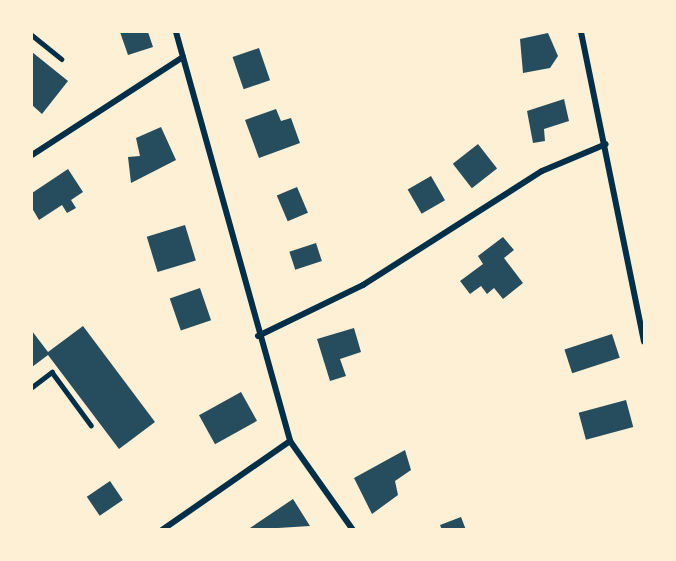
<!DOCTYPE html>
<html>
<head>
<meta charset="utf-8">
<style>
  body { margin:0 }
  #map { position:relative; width:676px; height:561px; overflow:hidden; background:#fdf0d5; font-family:"Libre Baskerville",serif }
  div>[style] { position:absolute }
  .building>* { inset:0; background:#264d5e; transform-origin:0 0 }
  .service>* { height:4.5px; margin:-2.25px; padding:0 2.25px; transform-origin:2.25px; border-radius:2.25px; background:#003049 }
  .minor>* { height:6px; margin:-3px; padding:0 3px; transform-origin:3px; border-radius:3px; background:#003049 }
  span { translate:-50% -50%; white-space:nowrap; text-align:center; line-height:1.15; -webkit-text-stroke:5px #fdf0d5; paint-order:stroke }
  .frame { position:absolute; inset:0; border:33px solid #fdf0d5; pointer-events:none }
</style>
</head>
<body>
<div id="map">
  <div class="building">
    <i style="clip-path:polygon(120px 32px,148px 32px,153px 47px,128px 55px)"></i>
    <i style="clip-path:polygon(548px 33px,558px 56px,550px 68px,523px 73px,520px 39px)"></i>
    <i style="left:259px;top:48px;width:34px;height:28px;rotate:71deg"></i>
    <i style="clip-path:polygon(32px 52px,68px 81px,42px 114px,32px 105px)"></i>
    <i style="clip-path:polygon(564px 99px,569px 121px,544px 129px,545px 141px,533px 143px,527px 111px)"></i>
    <i style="clip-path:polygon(276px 109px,281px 121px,291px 118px,300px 143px,259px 158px,245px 120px)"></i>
    <i style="clip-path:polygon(161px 127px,176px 160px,131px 183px,128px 157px,140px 156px,136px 138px)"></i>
    <i style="left:478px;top:144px;width:31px;height:32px;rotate:52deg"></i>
    <i style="clip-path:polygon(68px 169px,83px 192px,71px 200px,76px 208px,67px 213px,62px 205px,39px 220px,32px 208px,32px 193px)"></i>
    <i style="left:431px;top:176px;width:28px;height:27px;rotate:60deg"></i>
    <i style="left:297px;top:187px;width:28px;height:22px;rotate:67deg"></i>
    <i style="left:185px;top:225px;width:37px;height:40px;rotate:73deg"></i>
    <i style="clip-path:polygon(503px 237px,514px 250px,504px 258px,523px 283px,503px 299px,494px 288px,487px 294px,481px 286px,470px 294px,460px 281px,483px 264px,478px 256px)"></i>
    <i style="left:316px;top:243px;width:19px;height:28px;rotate:72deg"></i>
    <i style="left:200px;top:288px;width:34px;height:32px;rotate:71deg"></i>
    <i style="clip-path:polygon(83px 326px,155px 422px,119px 449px,48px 355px,32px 367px,32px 331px,48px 352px)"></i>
    <i style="clip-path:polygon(354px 328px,361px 352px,340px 359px,346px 376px,330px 381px,317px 339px)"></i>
    <i style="left:612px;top:334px;width:25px;height:50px;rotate:72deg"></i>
    <i style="left:241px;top:392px;width:33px;height:48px;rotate:61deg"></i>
    <i style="left:626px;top:400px;width:28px;height:49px;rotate:75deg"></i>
    <i style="clip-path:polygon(405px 450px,411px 470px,395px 481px,398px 495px,372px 514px,354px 478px)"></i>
    <i style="left:110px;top:481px;width:23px;height:28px;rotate:56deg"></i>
    <i style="clip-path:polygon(293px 499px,310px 526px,247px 530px)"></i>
    <i style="clip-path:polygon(461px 517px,466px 530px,442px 530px,440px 525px)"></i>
  </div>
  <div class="service">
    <i style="left:32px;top:35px;width:38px;rotate:39deg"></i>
    <i style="left:32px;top:387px;width:25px;rotate:-37deg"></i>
    <i style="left:52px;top:372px;width:66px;rotate:53.7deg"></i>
  </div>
  <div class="minor">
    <i style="left:176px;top:32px;width:425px;rotate:74.4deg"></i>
    <i style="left:290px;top:441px;width:109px;rotate:54.7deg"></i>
    <i style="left:581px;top:32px;width:316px;rotate:78.5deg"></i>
    <i style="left:32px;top:155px;width:180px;rotate:-33deg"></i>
    <i style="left:258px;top:336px;width:117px;rotate:-25.9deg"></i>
    <i style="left:363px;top:285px;width:212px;rotate:-32.5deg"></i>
    <i style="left:542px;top:171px;width:69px;rotate:-22.9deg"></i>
    <i style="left:162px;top:530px;width:156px;rotate:-34.8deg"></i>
  </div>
  <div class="frame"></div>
</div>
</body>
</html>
